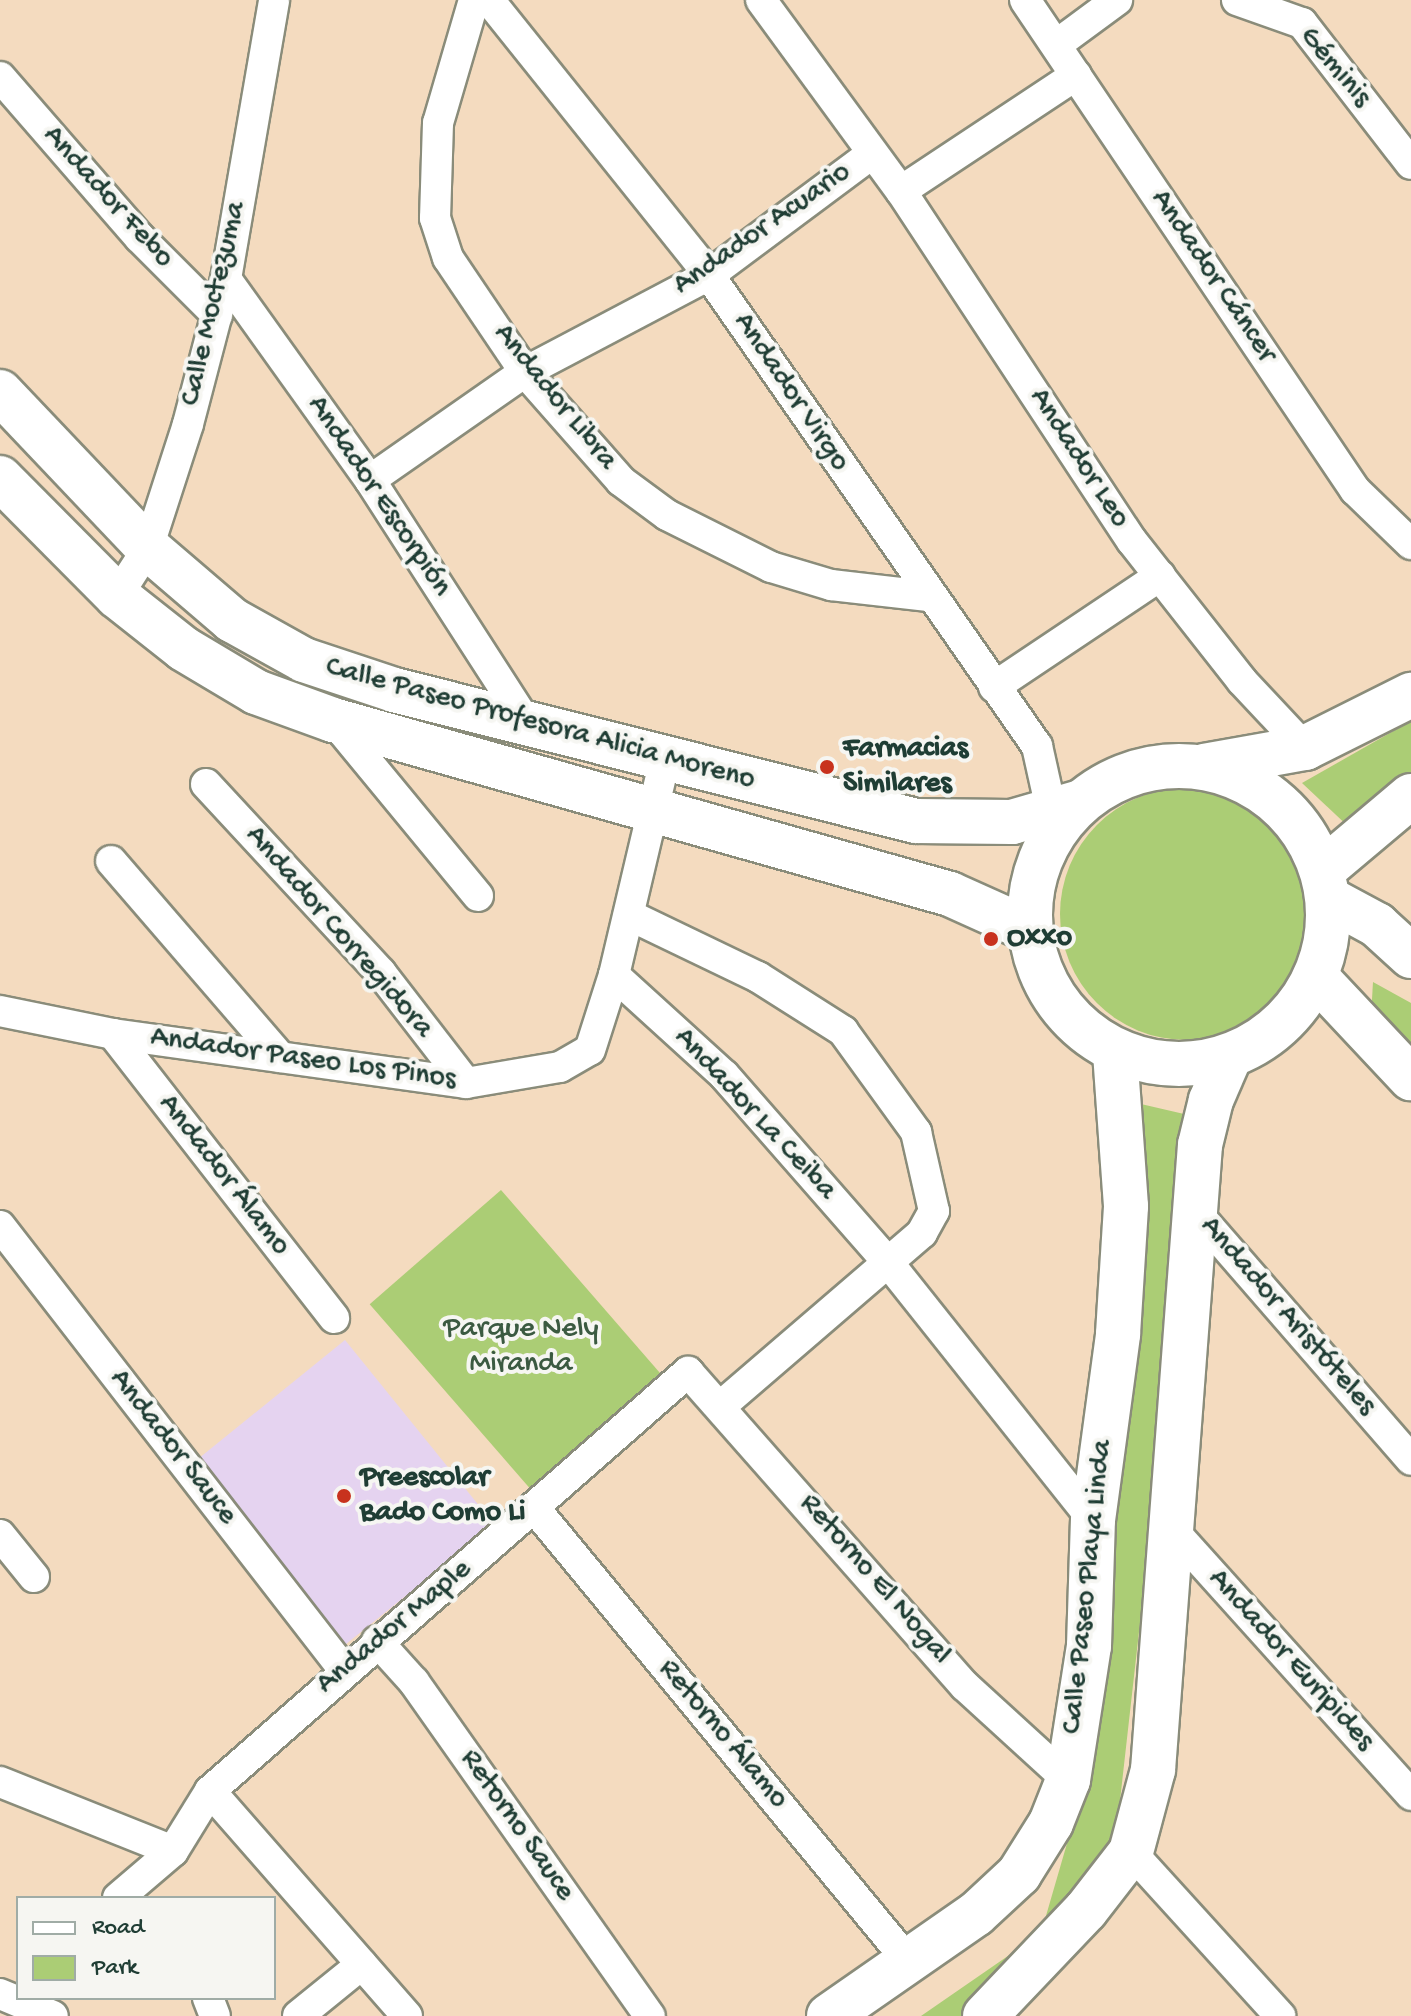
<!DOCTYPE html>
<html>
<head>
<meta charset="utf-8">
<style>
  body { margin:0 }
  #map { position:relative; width:1411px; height:2016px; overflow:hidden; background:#f4dbbf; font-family:"Gochi Hand",sans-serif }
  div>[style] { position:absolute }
  .built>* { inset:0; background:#e5d3f0; transform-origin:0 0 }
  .green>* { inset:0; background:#abcd75; transform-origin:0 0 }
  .round { border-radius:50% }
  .roads { filter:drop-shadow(2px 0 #8a8c7a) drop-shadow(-2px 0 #8a8c7a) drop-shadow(0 2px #8a8c7a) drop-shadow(0 -2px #8a8c7a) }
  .street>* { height:30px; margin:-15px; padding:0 15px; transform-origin:15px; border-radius:15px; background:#fff }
  .secondary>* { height:44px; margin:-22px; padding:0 22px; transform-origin:22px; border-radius:22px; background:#fff }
  .secondary>.ring { margin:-22px; padding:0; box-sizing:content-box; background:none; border:44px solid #fff; border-radius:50% }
  .dots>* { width:22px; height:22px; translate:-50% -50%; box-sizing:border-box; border:4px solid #f6f6f2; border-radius:50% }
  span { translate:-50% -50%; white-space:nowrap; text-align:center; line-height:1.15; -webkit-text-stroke:8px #f6f6f2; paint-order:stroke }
  .street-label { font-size:30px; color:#1f3d34 }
  .poi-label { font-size:30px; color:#1f3d34; font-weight:700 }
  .left { translate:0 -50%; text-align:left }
  .park-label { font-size:30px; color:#3b5a41 }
  .legend { position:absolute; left:16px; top:1896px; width:260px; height:104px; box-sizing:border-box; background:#f6f6f2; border:2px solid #a0aca6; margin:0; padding:10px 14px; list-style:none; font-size:24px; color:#1f3d34 }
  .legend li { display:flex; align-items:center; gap:16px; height:40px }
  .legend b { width:40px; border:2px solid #a0aca6 }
</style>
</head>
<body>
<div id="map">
  <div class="built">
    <i style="left:345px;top:1340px;width:237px;height:196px;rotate:51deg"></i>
  </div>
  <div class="green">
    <i style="clip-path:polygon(1411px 721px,1411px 787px,1352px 830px,1302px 783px)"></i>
    <i class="round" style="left:1060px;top:788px;width:252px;height:252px"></i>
    <i style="clip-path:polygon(1373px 982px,1411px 1003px,1411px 1063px,1371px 1016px)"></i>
    <i style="clip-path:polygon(1128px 1101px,1197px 1117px,1115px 1845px,1072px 1919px,968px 2016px,921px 2016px,1041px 1933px,1095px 1747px,1142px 1200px)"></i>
    <i style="left:501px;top:1190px;width:246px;height:174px;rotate:49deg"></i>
  </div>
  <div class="roads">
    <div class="street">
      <i style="left:474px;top:0;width:128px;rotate:106.3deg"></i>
      <i style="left:438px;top:123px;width:95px;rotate:91.8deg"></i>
      <i style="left:435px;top:218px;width:42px;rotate:72deg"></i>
      <i style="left:448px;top:258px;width:138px;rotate:56deg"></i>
      <i style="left:525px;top:372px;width:145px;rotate:48.6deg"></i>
      <i style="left:621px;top:481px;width:57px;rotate:36.5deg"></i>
      <i style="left:667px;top:515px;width:116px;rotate:26.6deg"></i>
      <i style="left:771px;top:567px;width:63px;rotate:16.7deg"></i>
      <i style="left:831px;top:585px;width:98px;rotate:6.5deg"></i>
      <i style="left:489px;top:0;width:352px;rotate:51.3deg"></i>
      <i style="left:709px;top:275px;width:574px;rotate:55.15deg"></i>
      <i style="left:1037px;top:746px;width:65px;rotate:77.5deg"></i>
      <i style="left:761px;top:0;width:237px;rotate:53.8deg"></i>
      <i style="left:901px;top:191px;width:419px;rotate:56.6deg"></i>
      <i style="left:1132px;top:541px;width:178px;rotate:51.8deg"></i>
      <i style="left:1242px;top:681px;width:92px;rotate:46.8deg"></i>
      <i style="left:1025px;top:0;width:591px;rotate:56.04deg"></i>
      <i style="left:1355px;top:490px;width:78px;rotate:44deg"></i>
      <i style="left:1237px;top:0;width:69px;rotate:19.5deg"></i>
      <i style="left:1302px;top:23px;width:178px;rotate:52.3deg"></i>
      <i style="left:1056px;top:45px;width:76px;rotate:-36.4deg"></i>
      <i style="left:0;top:77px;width:213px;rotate:49deg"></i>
      <i style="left:140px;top:238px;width:109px;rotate:45deg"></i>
      <i style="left:901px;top:191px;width:210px;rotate:-33.5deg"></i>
      <i style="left:226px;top:279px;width:247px;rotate:54.4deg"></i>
      <i style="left:370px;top:480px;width:284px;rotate:57.2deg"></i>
      <i style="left:370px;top:480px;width:189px;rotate:-34.9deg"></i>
      <i style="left:525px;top:372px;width:208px;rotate:-27.8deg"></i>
      <i style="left:709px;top:275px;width:201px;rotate:-36.7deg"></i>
      <i style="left:117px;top:596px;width:57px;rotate:-57.1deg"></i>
      <i style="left:148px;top:548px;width:130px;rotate:-72.1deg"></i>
      <i style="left:188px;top:424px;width:150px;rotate:-75.3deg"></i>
      <i style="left:226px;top:279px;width:283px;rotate:-80.2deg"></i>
      <i style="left:994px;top:687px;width:200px;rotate:-33.8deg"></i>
      <i style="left:333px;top:720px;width:228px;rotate:50.5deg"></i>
      <i style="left:206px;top:784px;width:258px;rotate:47.2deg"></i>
      <i style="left:381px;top:973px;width:139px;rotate:52.3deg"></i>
      <i style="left:111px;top:861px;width:259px;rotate:49.2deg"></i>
      <i style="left:629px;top:915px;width:143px;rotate:25.7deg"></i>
      <i style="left:758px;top:977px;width:101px;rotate:32.4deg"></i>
      <i style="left:843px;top:1031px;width:125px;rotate:54.1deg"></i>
      <i style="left:916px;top:1132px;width:81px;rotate:77.2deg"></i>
      <i style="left:934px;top:1211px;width:25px;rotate:119deg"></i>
      <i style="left:922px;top:1233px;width:264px;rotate:139.3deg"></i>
      <i style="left:614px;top:975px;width:149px;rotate:42.3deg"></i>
      <i style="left:724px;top:1075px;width:247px;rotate:48.8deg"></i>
      <i style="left:887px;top:1261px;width:331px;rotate:51.5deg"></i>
      <i style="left:0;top:1011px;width:115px;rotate:11.5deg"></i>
      <i style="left:113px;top:1034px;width:356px;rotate:7.9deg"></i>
      <i style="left:466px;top:1083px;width:95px;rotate:-9.7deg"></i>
      <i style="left:560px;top:1067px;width:34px;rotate:-30deg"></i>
      <i style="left:590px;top:1050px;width:79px;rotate:-72.3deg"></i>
      <i style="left:614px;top:975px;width:222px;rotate:-76.7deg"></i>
      <i style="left:113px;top:1034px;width:360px;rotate:52.1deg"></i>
      <i style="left:1194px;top:1210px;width:331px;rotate:49deg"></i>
      <i style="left:0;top:1226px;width:562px;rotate:52.23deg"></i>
      <i style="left:536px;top:1510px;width:585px;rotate:50.48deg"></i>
      <i style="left:1169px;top:1526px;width:362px;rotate:48deg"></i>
      <i style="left:0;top:1535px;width:54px;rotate:51deg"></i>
      <i style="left:377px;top:1641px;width:55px;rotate:47.9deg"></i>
      <i style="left:414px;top:1682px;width:409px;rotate:54.8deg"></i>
      <i style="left:0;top:1782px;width:186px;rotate:21.7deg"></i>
      <i style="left:210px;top:1791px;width:299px;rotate:48.8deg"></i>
      <i style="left:1131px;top:1852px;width:222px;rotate:47.7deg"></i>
      <i style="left:118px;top:1898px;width:72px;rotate:-40.5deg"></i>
      <i style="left:173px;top:1851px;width:70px;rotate:-58.3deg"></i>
      <i style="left:210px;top:1791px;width:636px;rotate:-41.24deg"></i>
      <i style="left:688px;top:1372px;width:419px;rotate:48.6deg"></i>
      <i style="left:965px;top:1686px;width:139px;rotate:42.4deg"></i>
      <i style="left:0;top:1994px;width:57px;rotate:22.5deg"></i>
      <i style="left:208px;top:1998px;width:19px;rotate:69deg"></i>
      <i style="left:298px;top:2016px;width:82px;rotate:-39.1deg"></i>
    </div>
    <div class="secondary">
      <i style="left:0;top:392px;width:215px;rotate:46.5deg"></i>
      <i style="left:148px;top:548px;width:111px;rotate:40.6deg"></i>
      <i style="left:232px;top:620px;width:82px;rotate:29.1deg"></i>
      <i style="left:304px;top:660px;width:95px;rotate:18.4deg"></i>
      <i style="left:394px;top:690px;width:538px;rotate:14.09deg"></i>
      <i style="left:916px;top:821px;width:96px;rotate:0.6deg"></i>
      <i style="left:1012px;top:822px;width:72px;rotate:-16.2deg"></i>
      <i style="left:0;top:478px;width:166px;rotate:45.2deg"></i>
      <i style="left:117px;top:596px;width:85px;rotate:38.3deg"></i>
      <i style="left:184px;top:649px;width:84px;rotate:30.8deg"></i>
      <i style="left:256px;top:692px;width:82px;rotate:20deg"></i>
      <i style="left:333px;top:720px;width:641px;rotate:15.75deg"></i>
      <i style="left:950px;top:894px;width:88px;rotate:24.2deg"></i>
      <i class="ring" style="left:1030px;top:766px;width:254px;height:254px"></i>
      <i style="left:1204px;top:766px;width:103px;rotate:-10.1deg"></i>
      <i style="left:1305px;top:748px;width:119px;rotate:-26.6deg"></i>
      <i style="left:1323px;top:870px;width:115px;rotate:-40.1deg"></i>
      <i style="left:1329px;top:899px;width:55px;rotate:28.4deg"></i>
      <i style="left:1377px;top:925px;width:46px;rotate:42.4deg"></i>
      <i style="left:1316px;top:977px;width:139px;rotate:46.8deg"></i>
      <i style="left:829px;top:2016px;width:179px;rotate:-34.8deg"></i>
      <i style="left:976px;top:1914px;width:59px;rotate:-42.9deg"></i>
      <i style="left:1019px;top:1874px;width:60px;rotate:-57.9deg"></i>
      <i style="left:1051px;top:1823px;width:46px;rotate:-68.4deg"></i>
      <i style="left:1068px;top:1780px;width:136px;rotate:-81.1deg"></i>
      <i style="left:1089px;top:1646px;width:126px;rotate:-88.2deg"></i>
      <i style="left:1093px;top:1520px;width:188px;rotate:-82.3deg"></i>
      <i style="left:1118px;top:1334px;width:128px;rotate:-86.4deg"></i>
      <i style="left:1126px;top:1206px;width:155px;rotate:-94.1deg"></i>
      <i style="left:985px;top:2016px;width:146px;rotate:-46.4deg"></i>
      <i style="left:1086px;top:1910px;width:73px;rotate:-52.2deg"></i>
      <i style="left:1131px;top:1852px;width:85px;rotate:-75deg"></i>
      <i style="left:1153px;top:1770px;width:627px;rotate:-85.7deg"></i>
      <i style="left:1200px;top:1145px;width:46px;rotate:-76.3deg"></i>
      <i style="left:1211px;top:1100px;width:48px;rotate:-66.6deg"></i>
    </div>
  </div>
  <div class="dots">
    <i style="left:827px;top:767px;background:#c8321e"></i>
    <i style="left:991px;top:939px;background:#c8321e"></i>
    <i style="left:344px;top:1496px;background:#c8321e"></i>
  </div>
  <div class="street-label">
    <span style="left:1334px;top:68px;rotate:50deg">Géminis</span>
    <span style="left:107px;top:198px;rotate:48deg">Andador Febo</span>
    <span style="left:763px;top:230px;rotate:-35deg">Andador Acuario</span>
    <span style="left:1212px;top:277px;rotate:56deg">Andador Cáncer</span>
    <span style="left:215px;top:304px;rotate:-77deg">Calle Moctezuma</span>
    <span style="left:790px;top:393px;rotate:56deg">Andador Virgo</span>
    <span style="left:554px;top:398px;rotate:51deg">Andador Libra</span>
    <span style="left:1078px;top:459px;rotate:57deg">Andador Leo</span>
    <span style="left:378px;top:497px;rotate:56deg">Andador Escorpión</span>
    <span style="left:540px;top:725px;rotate:15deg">Calle Paseo Profesora Alicia Moreno</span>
    <span style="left:338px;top:933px;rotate:49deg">Andador Corregidora</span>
    <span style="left:303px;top:1060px;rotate:8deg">Andador Paseo Los Pinos</span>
    <span style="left:754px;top:1115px;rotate:47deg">Andador La Ceiba</span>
    <span style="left:223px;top:1176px;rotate:52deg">Andador Álamo</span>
    <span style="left:1287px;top:1317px;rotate:49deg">Andador Aristóteles</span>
    <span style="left:172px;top:1448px;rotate:52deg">Andador Sauce</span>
    <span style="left:874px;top:1580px;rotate:49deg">Retorno El Nogal</span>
    <span style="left:1089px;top:1587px;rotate:-84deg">Calle Paseo Playa Linda</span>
    <span style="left:395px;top:1628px;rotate:-40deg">Andador Maple</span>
    <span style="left:1290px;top:1661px;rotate:48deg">Andador Euripides</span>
    <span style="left:722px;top:1735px;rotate:50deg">Retorno Álamo</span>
    <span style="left:516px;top:1826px;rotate:55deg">Retorno Sauce</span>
  </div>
  <div class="poi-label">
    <span class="left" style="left:843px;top:767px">Farmacias<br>Similares</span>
    <span class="left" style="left:1007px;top:939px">Oxxo</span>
    <span class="left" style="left:360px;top:1496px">Preescolar<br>Bado Como Li</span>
  </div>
  <div class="park-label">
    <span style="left:521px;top:1347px">Parque Nely<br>Miranda</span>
  </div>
  <ul class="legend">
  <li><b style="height:10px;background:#fff"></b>Road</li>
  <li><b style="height:22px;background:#abcd75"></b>Park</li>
  </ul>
</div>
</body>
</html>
